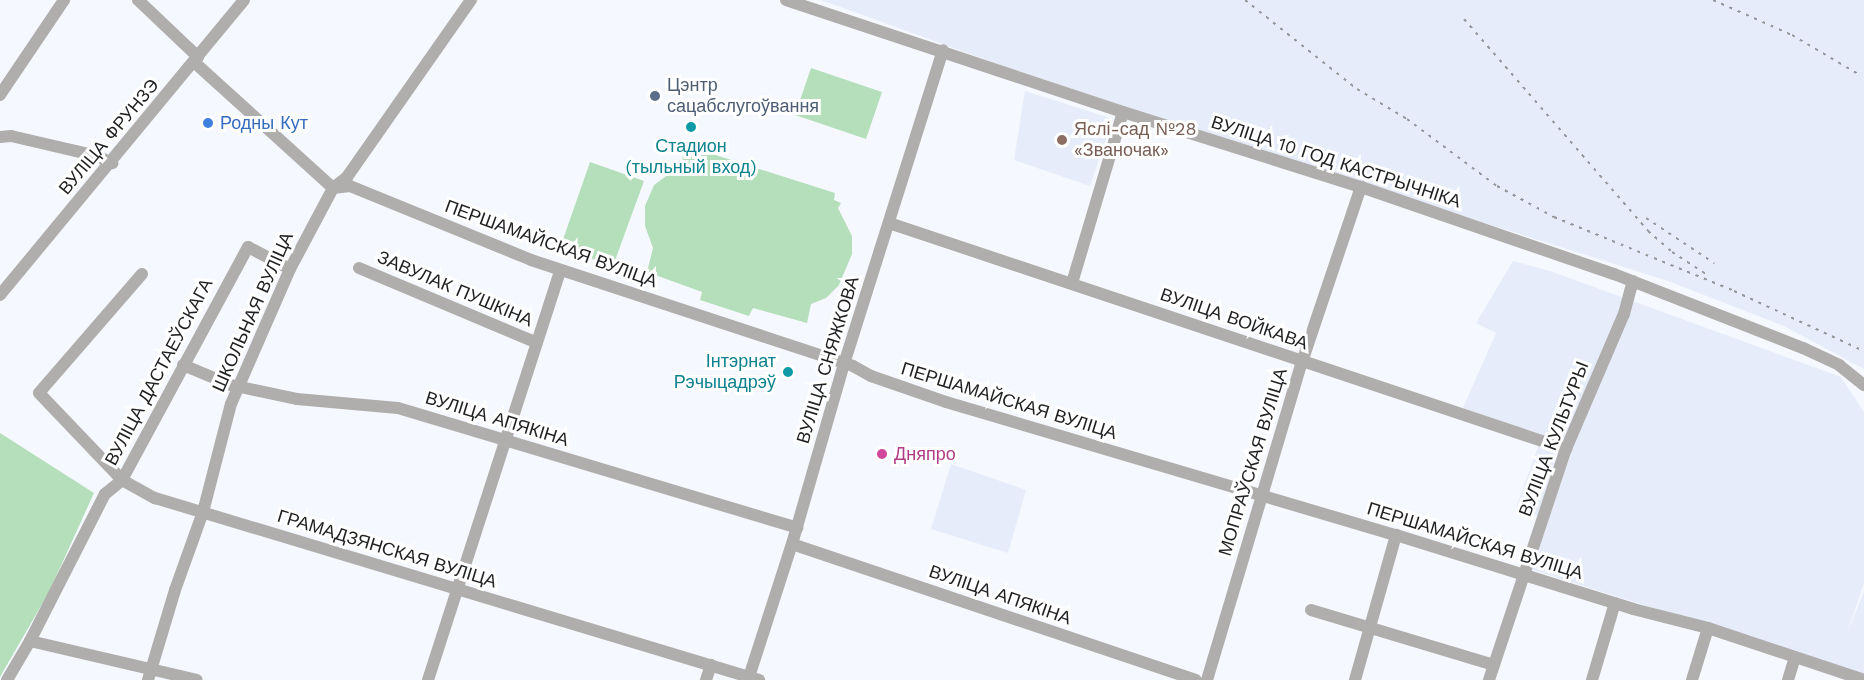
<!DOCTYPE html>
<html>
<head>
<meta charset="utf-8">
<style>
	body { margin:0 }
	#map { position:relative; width:1864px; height:680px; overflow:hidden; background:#f6f8ff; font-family:"Work Sans",sans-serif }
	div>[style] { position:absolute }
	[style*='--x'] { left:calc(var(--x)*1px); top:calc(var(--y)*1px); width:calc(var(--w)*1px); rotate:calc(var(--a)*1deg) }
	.built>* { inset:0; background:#e6ecf9 }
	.green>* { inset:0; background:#b5dfbb }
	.minor>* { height:12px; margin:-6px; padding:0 6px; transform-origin:6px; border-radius:6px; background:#b0aeac }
	.rail>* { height:2px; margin-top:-1px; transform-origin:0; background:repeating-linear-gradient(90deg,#95969b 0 3px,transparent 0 9px) }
	.dots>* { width:16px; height:16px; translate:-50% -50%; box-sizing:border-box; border:3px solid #fff; border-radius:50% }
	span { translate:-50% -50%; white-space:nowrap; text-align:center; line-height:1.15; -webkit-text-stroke:6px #fff; paint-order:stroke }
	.service-label { font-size:18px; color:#4e5e75 }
	.left { translate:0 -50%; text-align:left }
	.shop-label { font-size:18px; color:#366cbe }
	.education-label { font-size:18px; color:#785e54 }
	.street-label { font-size:18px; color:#1f2022 }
	.culture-label { font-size:18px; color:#0d838f }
	.right { translate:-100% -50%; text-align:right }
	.hotel-label { font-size:18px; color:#b23c85 }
</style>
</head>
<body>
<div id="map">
	<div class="built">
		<i style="clip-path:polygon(821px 0,1864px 0,1864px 369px,1784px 326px,1668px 281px,1106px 103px)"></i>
		<i style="clip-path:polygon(1025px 91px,1113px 119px,1090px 186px,1014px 160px)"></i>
		<i style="clip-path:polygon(1513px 261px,1550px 271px,1841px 377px,1864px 412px,1864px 583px,1846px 636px,1864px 591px,1864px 675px,1530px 569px,1545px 519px,1516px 508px,1542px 436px,1463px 408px,1496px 333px,1476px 323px)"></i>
		<i style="clip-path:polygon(951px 464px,1026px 490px,1008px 553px,931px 529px)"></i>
	</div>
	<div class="green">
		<i style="clip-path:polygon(811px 68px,882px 92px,866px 139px,795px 115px)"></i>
		<i style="clip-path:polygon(703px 151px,835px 193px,834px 200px,841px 203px,838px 208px,852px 236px,852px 254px,839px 285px,826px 298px,811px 304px,807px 323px,753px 308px,749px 316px,700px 300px,702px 292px,647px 272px,653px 248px,645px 226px,645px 206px,654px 185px,682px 164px,683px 155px,700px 158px)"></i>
		<i style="clip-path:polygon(590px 162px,644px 181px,613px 266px,560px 248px)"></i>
		<i style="clip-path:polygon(0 433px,94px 493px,49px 592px,0 677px)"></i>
	</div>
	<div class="minor">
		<i style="--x:138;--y:0;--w:83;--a:43.5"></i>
		<i style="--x:786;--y:0;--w:355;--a:18.4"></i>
		<i style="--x:1123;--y:112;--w:250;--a:17.5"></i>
		<i style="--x:1361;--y:187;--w:268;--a:19"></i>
		<i style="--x:1614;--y:274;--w:203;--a:21.4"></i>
		<i style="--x:1803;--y:348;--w:40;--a:25"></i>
		<i style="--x:1839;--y:365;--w:32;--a:39"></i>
		<i style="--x:194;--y:62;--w:188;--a:42.2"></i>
		<i style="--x:333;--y:188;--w:17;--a:-7"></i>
		<i style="--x:350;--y:186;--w:196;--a:22.2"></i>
		<i style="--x:531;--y:260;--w:339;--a:18.2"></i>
		<i style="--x:853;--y:366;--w:21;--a:29"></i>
		<i style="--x:871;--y:376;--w:79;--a:19.1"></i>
		<i style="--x:946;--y:402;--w:469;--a:16.5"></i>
		<i style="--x:1396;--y:535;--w:248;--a:17.3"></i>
		<i style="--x:1633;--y:609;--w:77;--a:14.2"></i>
		<i style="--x:1708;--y:628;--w:164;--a:18.4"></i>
		<i style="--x:0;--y:95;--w:115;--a:-56"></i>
		<i style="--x:0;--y:137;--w:11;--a:-5"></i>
		<i style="--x:11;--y:136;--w:88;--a:13.1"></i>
		<i style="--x:97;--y:156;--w:17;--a:25"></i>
		<i style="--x:889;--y:223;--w:714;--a:18.46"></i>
		<i style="--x:359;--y:268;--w:193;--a:22.8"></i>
		<i style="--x:142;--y:274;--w:157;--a:130.9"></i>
		<i style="--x:39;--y:393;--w:120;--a:46.3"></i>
		<i style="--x:122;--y:480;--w:38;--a:29"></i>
		<i style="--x:155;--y:498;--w:631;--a:16.77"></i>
		<i style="--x:1072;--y:283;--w:178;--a:-73.4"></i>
		<i style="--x:0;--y:295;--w:383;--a:-50.4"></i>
		<i style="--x:183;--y:365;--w:52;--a:22.6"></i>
		<i style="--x:231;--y:385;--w:67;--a:12"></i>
		<i style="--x:297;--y:399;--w:101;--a:5.1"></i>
		<i style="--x:398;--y:408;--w:417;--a:16.7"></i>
		<i style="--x:792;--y:544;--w:426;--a:18.6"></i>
		<i style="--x:1311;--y:610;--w:191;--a:16.7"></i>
		<i style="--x:30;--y:641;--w:171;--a:13.1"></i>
		<i style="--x:7;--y:680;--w:45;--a:-59.5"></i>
		<i style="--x:30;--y:641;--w:165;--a:-63"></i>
		<i style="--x:105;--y:494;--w:22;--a:-39"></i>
		<i style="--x:122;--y:480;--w:265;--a:-61.6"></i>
		<i style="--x:248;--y:247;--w:47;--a:27.6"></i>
		<i style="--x:148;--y:680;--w:94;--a:-73.3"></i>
		<i style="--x:175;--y:590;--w:83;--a:-70.3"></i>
		<i style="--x:203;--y:512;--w:112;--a:-75.5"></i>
		<i style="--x:231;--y:404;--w:147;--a:-66.4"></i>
		<i style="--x:290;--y:269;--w:92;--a:-62"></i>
		<i style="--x:333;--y:188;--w:18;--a:-38"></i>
		<i style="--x:347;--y:177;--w:216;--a:-55"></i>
		<i style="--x:428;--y:680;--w:430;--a:-72.1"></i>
		<i style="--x:706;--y:680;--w:16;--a:-72"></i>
		<i style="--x:748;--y:680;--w:143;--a:-72.1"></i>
		<i style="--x:792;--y:544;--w:187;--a:-73.9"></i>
		<i style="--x:844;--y:364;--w:329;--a:-72.5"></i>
		<i style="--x:1207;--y:680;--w:332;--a:-73.4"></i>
		<i style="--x:1302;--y:362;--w:185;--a:-71.4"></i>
		<i style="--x:1355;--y:680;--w:151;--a:-74.2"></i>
		<i style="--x:1489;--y:680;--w:243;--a:-71.6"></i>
		<i style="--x:1566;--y:449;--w:147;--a:-66.8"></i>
		<i style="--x:1624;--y:314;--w:34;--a:-75"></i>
		<i style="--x:1592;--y:680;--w:80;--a:-73.4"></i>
		<i style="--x:1692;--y:680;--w:54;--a:-72.9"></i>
		<i style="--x:1788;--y:680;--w:24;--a:-73"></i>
	</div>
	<div class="rail">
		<i style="--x:1245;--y:0;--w:143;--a:38.5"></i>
		<i style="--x:1357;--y:89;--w:58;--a:31"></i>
		<i style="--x:1407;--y:119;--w:112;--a:36.7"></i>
		<i style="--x:1497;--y:186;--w:65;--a:28.5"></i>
		<i style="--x:1554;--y:217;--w:195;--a:22.3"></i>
		<i style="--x:1734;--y:291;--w:143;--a:24.8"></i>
		<i style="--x:1713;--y:0;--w:86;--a:23.9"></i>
		<i style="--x:1792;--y:35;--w:79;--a:30.5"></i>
		<i style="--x:1464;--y:19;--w:281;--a:49"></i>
		<i style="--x:1648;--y:231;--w:32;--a:41"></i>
		<i style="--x:1672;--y:252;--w:40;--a:32.9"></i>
		<i style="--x:1646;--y:218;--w:82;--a:33.5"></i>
	</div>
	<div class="dots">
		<i style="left:655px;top:96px;background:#5c6f8a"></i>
		<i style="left:208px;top:123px;background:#3f7fe0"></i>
		<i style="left:691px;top:127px;background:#0f9aa8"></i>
		<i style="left:1062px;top:140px;background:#8d6e63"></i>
		<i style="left:788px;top:372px;background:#0f9aa8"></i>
		<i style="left:882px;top:454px;background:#d1479c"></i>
	</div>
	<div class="service-label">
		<span class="left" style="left:667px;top:96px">Цэнтр<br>сацабслугоўвання</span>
	</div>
	<div class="shop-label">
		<span class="left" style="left:220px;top:123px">Родны Кут</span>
	</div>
	<div class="education-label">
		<span class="left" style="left:1074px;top:140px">Яслі-сад №28<br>«Званочак»</span>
	</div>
	<div class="street-label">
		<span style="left:109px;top:137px;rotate:-50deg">ВУЛІЦА ФРУНЗЭ</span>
		<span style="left:1336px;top:162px;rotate:18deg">ВУЛІЦА 10 ГОД КАСТРЫЧНІКА</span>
		<span style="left:551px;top:244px;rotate:20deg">ПЕРШАМАЙСКАЯ ВУЛІЦА</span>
		<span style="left:455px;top:289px;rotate:23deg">ЗАВУЛАК ПУШКІНА</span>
		<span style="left:253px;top:312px;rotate:-66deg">ШКОЛЬНАЯ ВУЛІЦА</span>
		<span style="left:1234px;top:319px;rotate:19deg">ВУЛІЦА ВОЙКАВА</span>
		<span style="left:828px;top:360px;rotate:-73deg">ВУЛІЦА СНЯЖКОВА</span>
		<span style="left:159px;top:372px;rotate:-62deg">ВУЛІЦА ДАСТАЕЎСКАГА</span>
		<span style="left:1009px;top:401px;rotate:17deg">ПЕРШАМАЙСКАЯ ВУЛІЦА</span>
		<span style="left:497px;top:419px;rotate:17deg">ВУЛІЦА АПЯКІНА</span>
		<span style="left:1554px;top:439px;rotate:-69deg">ВУЛІЦА КУЛЬТУРЫ</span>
		<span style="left:1253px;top:462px;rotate:-73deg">МОПРАЎСКАЯ ВУЛІЦА</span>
		<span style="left:1475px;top:541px;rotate:17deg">ПЕРШАМАЙСКАЯ ВУЛІЦА</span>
		<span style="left:387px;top:549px;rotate:17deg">ГРАМАДЗЯНСКАЯ ВУЛІЦА</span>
		<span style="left:1000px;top:595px;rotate:19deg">ВУЛІЦА АПЯКІНА</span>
	</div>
	<div class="culture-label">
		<span style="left:691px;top:157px">Стадион<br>(тыльный вход)</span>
		<span class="right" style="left:776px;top:372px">Інтэрнат<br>Рэчыцадрэў</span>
	</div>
	<div class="hotel-label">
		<span class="left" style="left:894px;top:454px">Дняпро</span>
	</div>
</div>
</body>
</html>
